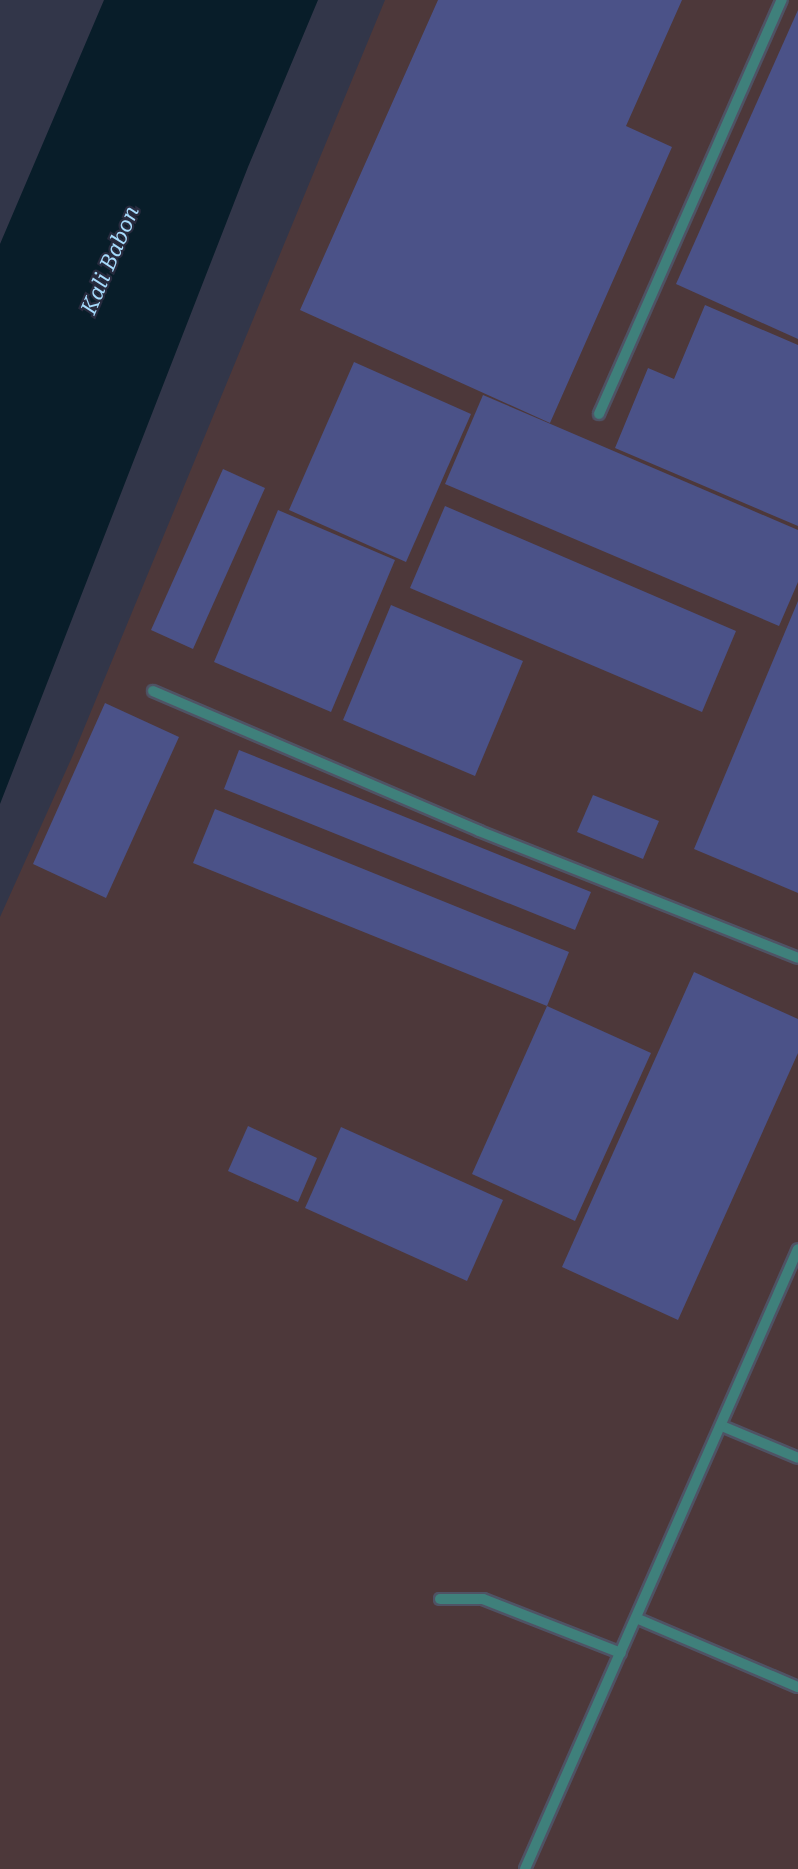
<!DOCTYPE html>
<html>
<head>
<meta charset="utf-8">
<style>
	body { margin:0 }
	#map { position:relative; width:798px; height:1869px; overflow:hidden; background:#323649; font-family:"Roboto Serif",serif }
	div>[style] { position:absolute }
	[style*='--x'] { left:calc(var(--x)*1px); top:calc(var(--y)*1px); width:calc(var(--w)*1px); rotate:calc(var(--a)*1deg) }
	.industrial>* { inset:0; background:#4d383a }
	.water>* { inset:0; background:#081d29 }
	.building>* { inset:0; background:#4b5288 }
	.roads { filter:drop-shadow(2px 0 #4f5365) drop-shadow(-2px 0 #4f5365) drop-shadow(0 2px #4f5365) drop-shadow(0 -2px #4f5365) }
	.service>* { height:10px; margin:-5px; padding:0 5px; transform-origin:5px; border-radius:5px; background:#3f807b }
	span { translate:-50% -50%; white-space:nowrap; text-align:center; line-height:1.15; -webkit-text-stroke:4.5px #282b3e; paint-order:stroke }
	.water-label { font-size:22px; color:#a6dbfc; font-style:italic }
</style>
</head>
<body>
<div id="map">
	<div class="industrial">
		<i style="clip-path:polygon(385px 0,798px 0,798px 1869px,0 1869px,0 917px,73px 755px)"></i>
	</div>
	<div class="water">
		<i style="clip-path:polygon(104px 0,318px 0,248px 167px,0 804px,0 244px)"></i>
	</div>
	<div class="building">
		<i style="clip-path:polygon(438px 0,682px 0,626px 126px,672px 147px,550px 423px,300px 310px)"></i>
		<i style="clip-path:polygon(798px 10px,798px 339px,676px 284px)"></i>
		<i style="clip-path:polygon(705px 305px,798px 345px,798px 526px,615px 448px,648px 368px,674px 379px)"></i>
		<i style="clip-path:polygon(354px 362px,471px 414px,406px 562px,289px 510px)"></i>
		<i style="clip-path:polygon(483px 395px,798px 530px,798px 582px,779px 626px,445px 484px)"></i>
		<i style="clip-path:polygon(223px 469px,265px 488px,193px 649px,151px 630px)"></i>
		<i style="clip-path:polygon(445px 506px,736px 631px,702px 712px,410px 588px)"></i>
		<i style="clip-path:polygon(278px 510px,395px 560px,331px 712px,214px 662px)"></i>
		<i style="clip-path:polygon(798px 601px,798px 893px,694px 849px)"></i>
		<i style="clip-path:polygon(391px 605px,523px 661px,475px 776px,343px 720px)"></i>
		<i style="clip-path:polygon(105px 703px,179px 737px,106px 898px,33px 864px)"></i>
		<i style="clip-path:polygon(239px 750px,591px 892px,575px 930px,224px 789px)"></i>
		<i style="clip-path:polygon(593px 795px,659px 821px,643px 859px,577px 832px)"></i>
		<i style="clip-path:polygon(215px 809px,569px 952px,547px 1006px,193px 863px)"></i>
		<i style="clip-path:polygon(694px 972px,798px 1019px,798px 1053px,678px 1320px,562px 1267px)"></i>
		<i style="clip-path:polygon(547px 1006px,651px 1053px,575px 1221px,472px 1174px)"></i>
		<i style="clip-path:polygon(248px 1126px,317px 1158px,298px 1202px,228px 1171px)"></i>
		<i style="clip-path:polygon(341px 1127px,503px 1200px,467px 1281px,305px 1208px)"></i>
	</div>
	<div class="roads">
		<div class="service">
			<i style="--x:599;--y:414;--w:453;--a:-66.2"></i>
			<i style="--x:153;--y:691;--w:355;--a:23.2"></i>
			<i style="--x:479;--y:831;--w:343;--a:21.7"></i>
			<i style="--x:722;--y:1426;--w:82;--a:22.8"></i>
			<i style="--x:440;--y:1599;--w:43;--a:0"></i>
			<i style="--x:483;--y:1599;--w:148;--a:21.4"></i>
			<i style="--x:636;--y:1618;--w:176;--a:23.1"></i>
			<i style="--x:525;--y:1869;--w:677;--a:-66.24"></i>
		</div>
	</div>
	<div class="water-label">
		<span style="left:110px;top:260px;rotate:-67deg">Kali Babon</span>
	</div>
</div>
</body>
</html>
